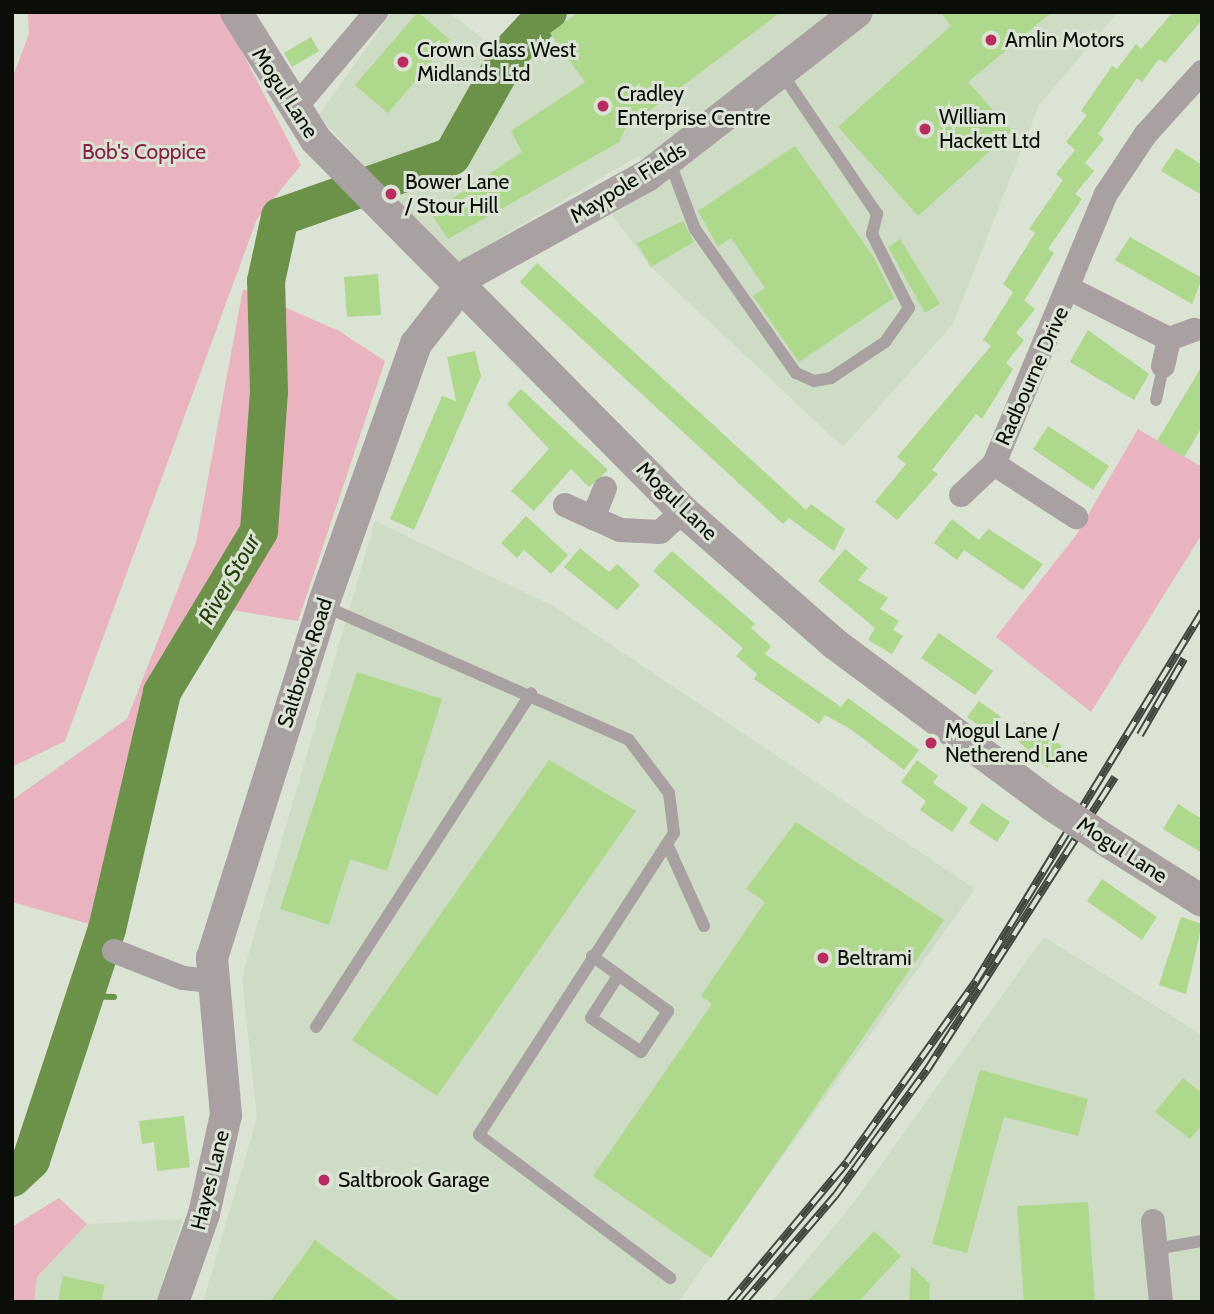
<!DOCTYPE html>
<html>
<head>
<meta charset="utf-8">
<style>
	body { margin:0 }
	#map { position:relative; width:1214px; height:1314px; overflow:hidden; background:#dae3d4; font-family:Cabin,sans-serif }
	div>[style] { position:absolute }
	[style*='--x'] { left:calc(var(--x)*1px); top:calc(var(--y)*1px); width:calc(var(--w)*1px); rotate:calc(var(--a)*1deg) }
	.built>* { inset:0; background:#cedbc5 }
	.green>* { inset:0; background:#eab3c0 }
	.stream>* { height:6px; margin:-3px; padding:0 3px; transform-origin:3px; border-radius:3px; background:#6c924a }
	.river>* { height:38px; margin:-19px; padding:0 19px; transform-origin:19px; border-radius:19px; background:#6c924a }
	.building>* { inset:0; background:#aed88c }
	.service>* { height:12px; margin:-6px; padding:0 6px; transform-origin:6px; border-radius:6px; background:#a9a0a2 }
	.minor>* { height:24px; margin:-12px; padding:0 12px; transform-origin:12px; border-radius:12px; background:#a9a0a2 }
	.tertiary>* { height:32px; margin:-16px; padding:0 16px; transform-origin:16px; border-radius:16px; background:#a9a0a2 }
	.rail>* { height:8px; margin-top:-4px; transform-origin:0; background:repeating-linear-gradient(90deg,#dae3d4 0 16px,#42473f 0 32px); box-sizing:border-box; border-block:2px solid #42473f }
	.tertiary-bridge>* { height:32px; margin:-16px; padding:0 16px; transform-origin:16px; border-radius:16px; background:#a9a0a2 }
	.dots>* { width:19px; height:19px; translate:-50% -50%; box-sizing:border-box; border:4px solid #dae3d4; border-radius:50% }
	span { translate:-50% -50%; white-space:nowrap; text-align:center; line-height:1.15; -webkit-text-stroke:6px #dae3d4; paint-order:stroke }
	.poi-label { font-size:21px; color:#0a0d08 }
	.left { translate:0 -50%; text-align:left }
	.street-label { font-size:21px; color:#0a0d08 }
	.park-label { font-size:21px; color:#862045 }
	.water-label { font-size:23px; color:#27400a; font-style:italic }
	.frame { position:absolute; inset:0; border:14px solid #0a0d08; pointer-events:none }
</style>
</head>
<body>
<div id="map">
	<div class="built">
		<i style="clip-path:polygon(392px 12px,448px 12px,511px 60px,550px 12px,1118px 12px,1039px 105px,953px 324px,843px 447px,651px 267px,612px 215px,663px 183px,638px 156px,457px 263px,318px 116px)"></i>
		<i style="clip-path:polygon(375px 521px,553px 606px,975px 889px,678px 1302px,203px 1302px,257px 1118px,242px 977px)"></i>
		<i style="clip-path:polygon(1044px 937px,1202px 1035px,1202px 1302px,772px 1302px,856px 1200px)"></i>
		<i style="clip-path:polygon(183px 1219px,156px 1302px,34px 1302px,37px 1278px,87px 1224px)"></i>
	</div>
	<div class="green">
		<i style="clip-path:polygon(28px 12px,221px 12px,301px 165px,257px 219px,65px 741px,12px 767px,12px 79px,29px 34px)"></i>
		<i style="clip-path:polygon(243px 289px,339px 331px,385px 361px,298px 621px,214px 607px,162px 692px,107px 929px,12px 902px,12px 800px,127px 719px,196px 543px)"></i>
		<i style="clip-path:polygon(1138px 429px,1202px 467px,1202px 534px,1091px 712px,996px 637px,1077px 534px)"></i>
		<i style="clip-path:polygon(59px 1198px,87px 1224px,37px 1277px,34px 1302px,12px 1302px,12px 1227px)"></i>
	</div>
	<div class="stream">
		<i style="--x:85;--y:996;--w:29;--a:2"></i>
	</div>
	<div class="river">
		<i style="--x:12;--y:1178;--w:26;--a:-43"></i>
		<i style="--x:31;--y:1160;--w:243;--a:-71.8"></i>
		<i style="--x:107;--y:929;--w:243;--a:-76.9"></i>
		<i style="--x:162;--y:692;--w:188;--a:-58.9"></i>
		<i style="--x:259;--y:531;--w:139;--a:-85.9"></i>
		<i style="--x:269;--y:392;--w:111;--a:-91.5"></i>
		<i style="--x:266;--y:281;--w:66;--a:-77.7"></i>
		<i style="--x:280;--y:217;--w:182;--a:-19.5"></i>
		<i style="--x:452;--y:156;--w:118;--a:-60.6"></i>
		<i style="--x:510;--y:53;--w:56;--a:-47.2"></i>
	</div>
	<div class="building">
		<i style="clip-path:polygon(418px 12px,450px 40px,388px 113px,355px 85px)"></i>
		<i style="clip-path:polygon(579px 12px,781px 12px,625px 129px,619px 142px,448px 239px,431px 213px,522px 152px,511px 131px,585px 82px,550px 33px)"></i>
		<i style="clip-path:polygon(940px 12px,1052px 12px,968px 82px,1012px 131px,918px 216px,838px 127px,951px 26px)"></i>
		<i style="clip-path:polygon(1173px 12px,1202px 12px,1202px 20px,1165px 63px,1159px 59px,1142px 82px,1137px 78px,1098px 134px,1104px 139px,1085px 163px,1094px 171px,1075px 194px,1082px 199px,1048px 249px,1054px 253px,1024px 301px,1003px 284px,1035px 233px,1029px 229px,1063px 180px,1056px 174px,1075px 150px,1066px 142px,1087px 115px,1081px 111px,1112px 66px,1117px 69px,1136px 44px,1141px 49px)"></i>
		<i style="clip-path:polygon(311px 37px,319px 51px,292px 67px,284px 53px)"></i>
		<i style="clip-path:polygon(795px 146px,873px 256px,894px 298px,799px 362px,753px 296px,765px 288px,731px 238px,718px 247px,698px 211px)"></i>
		<i style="clip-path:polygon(1176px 148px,1202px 165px,1202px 195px,1161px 171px)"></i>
		<i style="clip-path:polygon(683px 221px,694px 242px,651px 267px,637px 243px)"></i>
		<i style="clip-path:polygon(1130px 237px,1202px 278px,1192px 304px,1115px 260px)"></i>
		<i style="clip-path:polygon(900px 239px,940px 304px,925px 313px,888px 247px)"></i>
		<i style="clip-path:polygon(537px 263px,806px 510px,811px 504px,845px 529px,834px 551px,789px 518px,783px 524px,520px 282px)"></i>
		<i style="clip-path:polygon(378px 274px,381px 315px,347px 317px,344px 277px)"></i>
		<i style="clip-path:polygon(1013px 292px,1035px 309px,1016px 333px,1024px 340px,1006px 363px,1013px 369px,982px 419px,976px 414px,932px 470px,938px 474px,897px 520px,875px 502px,906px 464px,897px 457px,991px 346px,983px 340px)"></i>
		<i style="clip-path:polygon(1088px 330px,1149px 374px,1134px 400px,1070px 362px)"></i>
		<i style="clip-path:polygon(475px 351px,481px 376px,414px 530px,390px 519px,442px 396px,456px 401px,447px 357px)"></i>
		<i style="clip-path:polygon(1202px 366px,1202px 427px,1184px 457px,1157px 441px)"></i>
		<i style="clip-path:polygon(521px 389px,608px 470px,589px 487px,571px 469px,534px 511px,511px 491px,549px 449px,507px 404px)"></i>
		<i style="clip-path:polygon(1048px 426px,1109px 466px,1093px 490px,1033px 449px)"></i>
		<i style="clip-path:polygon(526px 516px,568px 555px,551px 574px,524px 550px,517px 558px,501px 543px)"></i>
		<i style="clip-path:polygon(952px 519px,979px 540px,988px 529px,1043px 564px,1023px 590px,964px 550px,957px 560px,934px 543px)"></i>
		<i style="clip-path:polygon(580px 548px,609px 572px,617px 564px,640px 585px,617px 610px,564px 567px)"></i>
		<i style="clip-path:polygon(845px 549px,868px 568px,858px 580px,888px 598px,880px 609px,899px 621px,893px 630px,903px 636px,892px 654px,868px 640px,875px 628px,818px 581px)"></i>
		<i style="clip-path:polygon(672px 551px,755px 624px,751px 628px,771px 646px,765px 654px,841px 707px,848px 698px,919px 750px,904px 770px,852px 730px,825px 715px,819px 724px,754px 679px,757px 674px,736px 656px,743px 648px,653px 571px)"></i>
		<i style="clip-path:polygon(939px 633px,993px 671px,975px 695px,921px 658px)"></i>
		<i style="clip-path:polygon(357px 672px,442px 699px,387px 871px,350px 859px,329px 925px,280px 909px)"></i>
		<i style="clip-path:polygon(979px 701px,1001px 717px,989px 733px,967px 717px)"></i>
		<i style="clip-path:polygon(1024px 722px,1062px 746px,1047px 768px,1014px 737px)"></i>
		<i style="clip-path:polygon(549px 760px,636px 811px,437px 1096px,352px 1040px)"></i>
		<i style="clip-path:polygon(917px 760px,938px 776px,933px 783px,968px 808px,952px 832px,920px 810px,926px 801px,901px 782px)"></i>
		<i style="clip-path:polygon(982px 803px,1010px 822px,997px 842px,969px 823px)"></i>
		<i style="clip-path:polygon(1178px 804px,1202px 819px,1202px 853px,1163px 829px)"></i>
		<i style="clip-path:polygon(796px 822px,944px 920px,711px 1258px,593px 1176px,712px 1004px,701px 996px,765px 902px,746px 889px)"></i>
		<i style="clip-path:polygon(1102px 879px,1157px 917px,1142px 940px,1087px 901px)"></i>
		<i style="clip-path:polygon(1181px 917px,1202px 924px,1186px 994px,1159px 985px)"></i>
		<i style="clip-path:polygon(980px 1070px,1088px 1099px,1078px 1136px,1004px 1117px,967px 1253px,932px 1244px)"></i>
		<i style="clip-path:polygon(1183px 1078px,1202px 1093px,1202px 1125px,1190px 1139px,1155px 1112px)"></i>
		<i style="clip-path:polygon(184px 1116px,190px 1167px,157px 1171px,154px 1142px,142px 1144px,139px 1121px)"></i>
		<i style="clip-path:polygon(1088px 1202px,1095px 1302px,1024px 1302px,1017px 1206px)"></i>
		<i style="clip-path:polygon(874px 1231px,901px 1256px,858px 1302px,807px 1302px)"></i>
		<i style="clip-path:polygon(315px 1240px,341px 1259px,401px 1302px,270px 1302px)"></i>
		<i style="clip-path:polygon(911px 1266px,930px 1284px,929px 1302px,909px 1302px)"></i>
		<i style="clip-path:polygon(63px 1276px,105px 1285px,101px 1302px,58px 1302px)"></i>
	</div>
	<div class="service">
		<i style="--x:669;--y:160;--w:74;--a:69.4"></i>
		<i style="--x:695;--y:229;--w:176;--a:55"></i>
		<i style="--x:796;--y:373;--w:20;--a:24"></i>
		<i style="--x:814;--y:381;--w:17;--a:-10"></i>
		<i style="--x:831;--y:378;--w:65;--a:-33.7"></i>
		<i style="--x:885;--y:342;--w:42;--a:-54.8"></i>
		<i style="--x:909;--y:308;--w:83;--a:-116.6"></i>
		<i style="--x:872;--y:234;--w:21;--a:-76"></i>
		<i style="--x:877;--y:214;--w:168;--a:-124.1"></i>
		<i style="--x:1156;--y:400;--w:35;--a:-78"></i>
		<i style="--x:324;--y:606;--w:333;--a:23.7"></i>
		<i style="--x:629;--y:740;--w:66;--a:53"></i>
		<i style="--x:669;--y:793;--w:40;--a:82.9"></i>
		<i style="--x:674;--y:833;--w:359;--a:122.9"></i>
		<i style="--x:479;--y:1135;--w:239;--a:36.8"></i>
		<i style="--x:667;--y:844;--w:90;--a:65.7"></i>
		<i style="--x:592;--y:956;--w:94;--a:35.9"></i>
		<i style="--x:668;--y:1011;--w:49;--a:123.4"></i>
		<i style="--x:641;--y:1052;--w:60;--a:-145.8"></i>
		<i style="--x:591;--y:1018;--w:50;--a:-57.3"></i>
		<i style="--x:316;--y:1027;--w:397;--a:-57.2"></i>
		<i style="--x:1155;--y:1249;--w:48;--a:-9.7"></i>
	</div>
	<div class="minor">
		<i style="--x:295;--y:108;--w:126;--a:-49.8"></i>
		<i style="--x:1070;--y:289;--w:111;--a:26.8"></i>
		<i style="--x:1163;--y:366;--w:28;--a:-77"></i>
		<i style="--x:1169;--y:339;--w:27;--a:-20"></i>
		<i style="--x:994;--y:464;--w:98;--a:32.9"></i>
		<i style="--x:961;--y:495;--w:45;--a:-43.2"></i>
		<i style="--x:994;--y:464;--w:292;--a:-67.5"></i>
		<i style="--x:1106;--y:194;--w:71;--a:-56.5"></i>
		<i style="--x:1145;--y:135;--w:85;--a:-47.9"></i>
		<i style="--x:565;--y:505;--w:60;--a:24.4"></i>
		<i style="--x:620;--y:530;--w:40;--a:2.9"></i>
		<i style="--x:660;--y:532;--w:31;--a:-42"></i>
		<i style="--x:593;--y:518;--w:32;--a:-68"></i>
		<i style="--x:114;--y:951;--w:74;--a:21.4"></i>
		<i style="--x:183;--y:978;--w:27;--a:6"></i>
		<i style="--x:1153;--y:1221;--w:81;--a:84.4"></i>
	</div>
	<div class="tertiary">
		<i style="--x:236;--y:12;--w:151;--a:58"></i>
		<i style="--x:316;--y:140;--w:522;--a:45.31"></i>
		<i style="--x:683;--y:511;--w:202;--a:41.2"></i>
		<i style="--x:835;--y:644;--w:270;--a:36.6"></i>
		<i style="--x:1110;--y:843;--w:109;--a:32.2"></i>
		<i style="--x:173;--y:1302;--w:93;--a:-70.6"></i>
		<i style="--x:204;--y:1214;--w:101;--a:-77.5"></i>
		<i style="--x:226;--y:1115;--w:158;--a:-95.1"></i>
		<i style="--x:212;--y:958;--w:370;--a:-72.5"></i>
		<i style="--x:323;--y:605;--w:277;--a:-70.4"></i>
		<i style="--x:416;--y:344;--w:90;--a:-52.2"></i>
		<i style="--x:471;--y:273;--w:201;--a:-28.9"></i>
		<i style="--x:647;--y:176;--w:266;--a:-38"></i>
	</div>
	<div class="rail">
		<i style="--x:1140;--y:735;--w:88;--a:-59.9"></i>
		<i style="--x:730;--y:1302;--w:182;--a:-50.1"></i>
		<i style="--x:847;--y:1162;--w:222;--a:-54.5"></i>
		<i style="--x:976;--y:981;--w:433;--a:-58.5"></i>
		<i style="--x:744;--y:1302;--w:140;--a:-49.4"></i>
		<i style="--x:835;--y:1196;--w:156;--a:-53.9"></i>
		<i style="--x:927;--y:1070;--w:348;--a:-57.3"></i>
	</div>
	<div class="tertiary-bridge">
		<i style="--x:1052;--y:805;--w:69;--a:33.2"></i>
	</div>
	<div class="dots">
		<i style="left:991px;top:40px;background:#b92c60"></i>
		<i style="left:403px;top:62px;background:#b92c60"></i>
		<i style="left:603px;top:106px;background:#b92c60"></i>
		<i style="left:925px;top:129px;background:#b92c60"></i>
		<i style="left:391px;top:194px;background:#b92c60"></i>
		<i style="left:931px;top:743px;background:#b92c60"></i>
		<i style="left:823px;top:958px;background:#b92c60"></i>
		<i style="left:324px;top:1180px;background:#b92c60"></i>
	</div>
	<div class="poi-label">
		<span class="left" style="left:1005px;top:40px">Amlin Motors</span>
		<span class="left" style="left:417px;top:62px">Crown Glass West<br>Midlands Ltd</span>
		<span class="left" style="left:617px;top:106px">Cradley<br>Enterprise Centre</span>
		<span class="left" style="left:939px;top:129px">William<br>Hackett Ltd</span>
		<span class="left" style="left:405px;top:194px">Bower Lane<br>/ Stour Hill</span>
		<span class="left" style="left:945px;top:743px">Mogul Lane /<br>Netherend Lane</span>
		<span class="left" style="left:837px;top:958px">Beltrami</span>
		<span class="left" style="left:338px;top:1180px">Saltbrook Garage</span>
	</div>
	<div class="street-label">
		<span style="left:285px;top:93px;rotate:57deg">Mogul Lane</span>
		<span style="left:628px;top:183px;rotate:-32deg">Maypole Fields</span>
		<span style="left:1032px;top:376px;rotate:-66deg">Radbourne Drive</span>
		<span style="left:677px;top:501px;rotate:44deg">Mogul Lane</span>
		<span style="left:305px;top:663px;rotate:-72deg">Saltbrook Road</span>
		<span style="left:1122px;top:850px;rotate:33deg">Mogul Lane</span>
		<span style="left:210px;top:1180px;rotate:-76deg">Hayes Lane</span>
	</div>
	<div class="park-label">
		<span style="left:144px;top:152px">Bob's Coppice</span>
	</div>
	<div class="water-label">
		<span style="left:229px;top:579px;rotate:-60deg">River Stour</span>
	</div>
	<div class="frame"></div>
</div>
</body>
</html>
